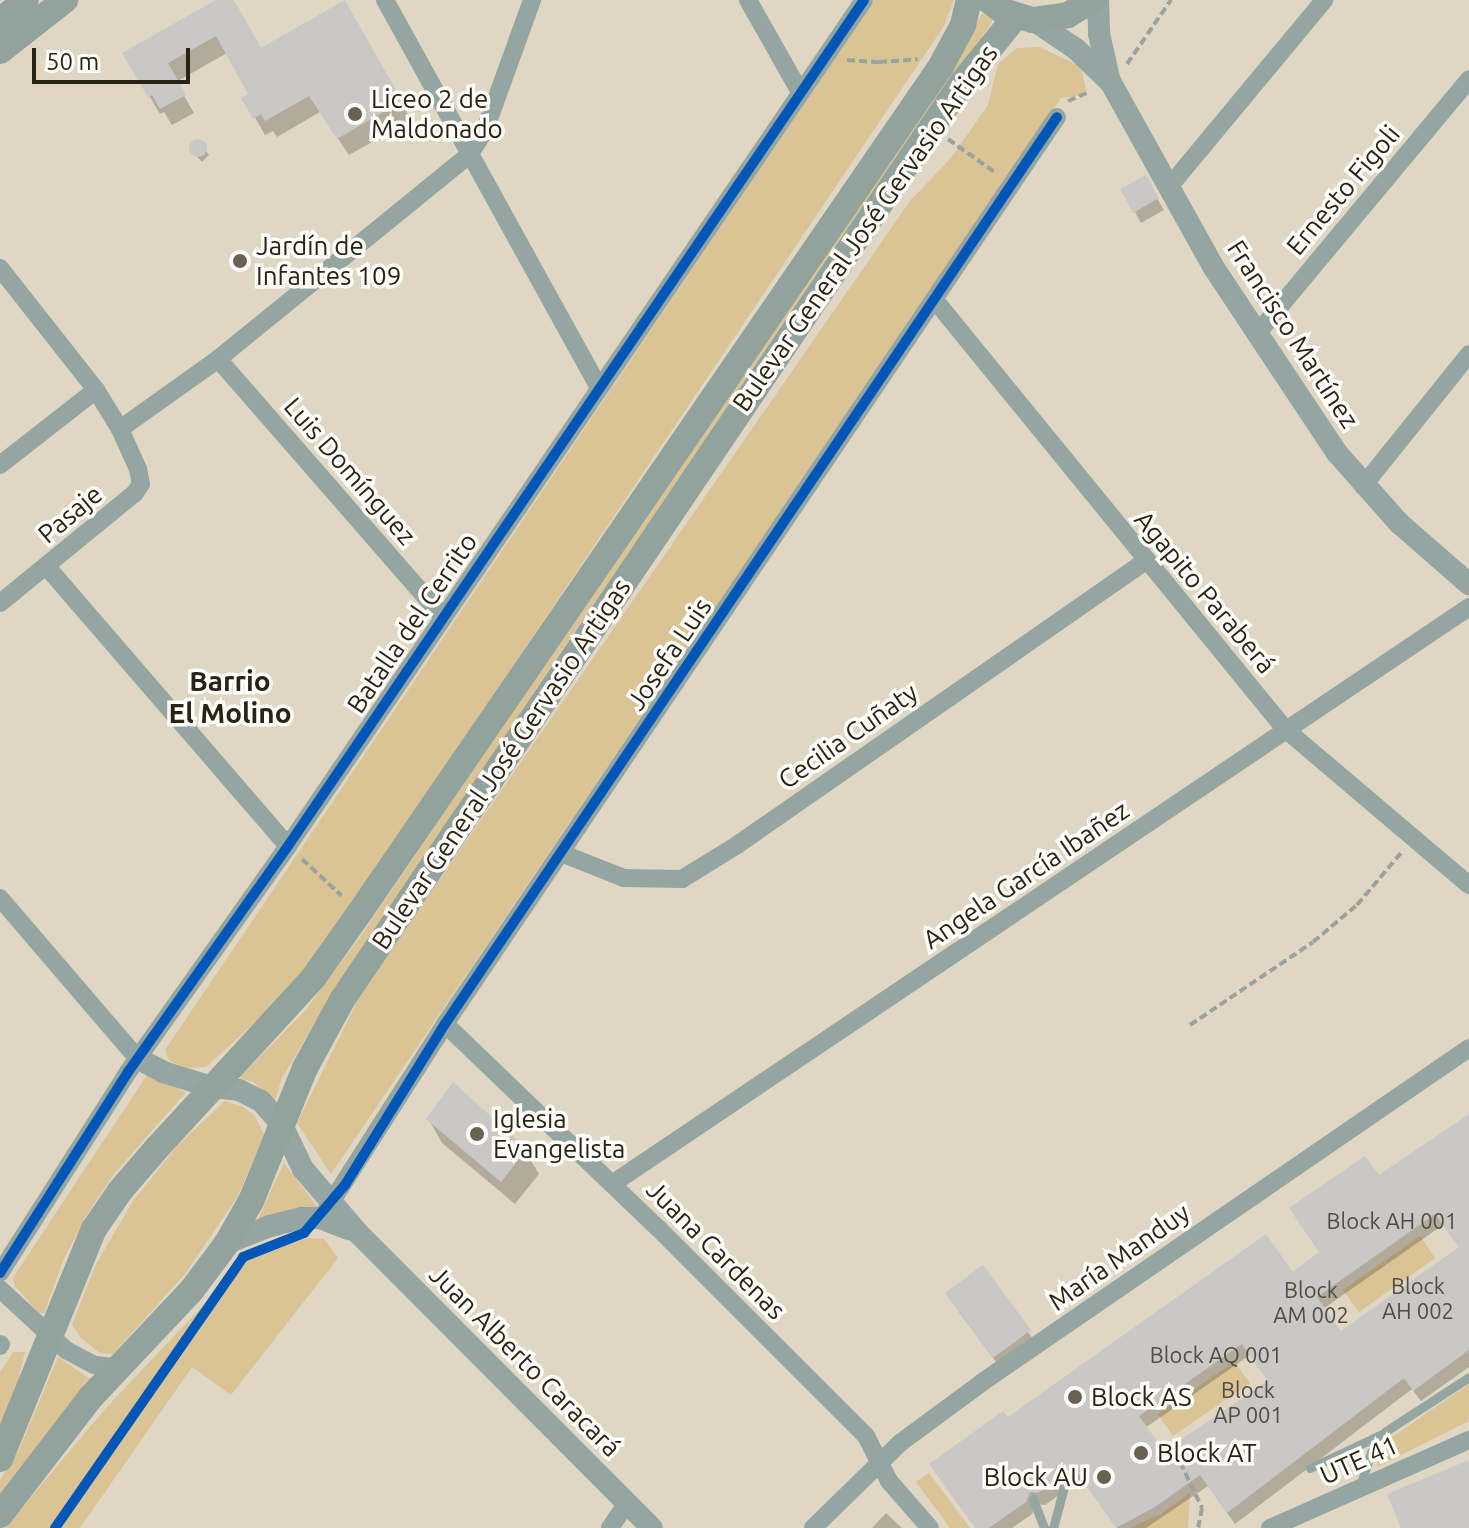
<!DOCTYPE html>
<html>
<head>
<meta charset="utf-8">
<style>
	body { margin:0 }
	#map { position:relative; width:1469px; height:1528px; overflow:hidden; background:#dfd6c3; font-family:Ubuntu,sans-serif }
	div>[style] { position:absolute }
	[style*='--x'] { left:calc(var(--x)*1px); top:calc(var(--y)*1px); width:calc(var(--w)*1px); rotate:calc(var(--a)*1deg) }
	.green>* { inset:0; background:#dac395 }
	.shadow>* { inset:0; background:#0003 }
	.building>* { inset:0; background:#c9c8c6 }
	.round { border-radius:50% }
	.path>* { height:4px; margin-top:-2px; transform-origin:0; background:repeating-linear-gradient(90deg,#9ca39d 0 8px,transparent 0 12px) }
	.service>* { height:9px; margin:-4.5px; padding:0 4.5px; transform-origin:4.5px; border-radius:4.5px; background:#94a5a2 }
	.minor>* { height:18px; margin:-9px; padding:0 9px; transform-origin:9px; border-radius:9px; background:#94a5a2 }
	.tertiary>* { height:22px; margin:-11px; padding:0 11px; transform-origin:11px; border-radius:11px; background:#94a5a2 }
	.secondary>* { height:26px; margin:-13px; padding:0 13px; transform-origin:13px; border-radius:13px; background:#92a29c }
	.cycleway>* { height:10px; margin:-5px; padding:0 5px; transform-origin:5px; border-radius:5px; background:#0057b8 }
	.dots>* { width:22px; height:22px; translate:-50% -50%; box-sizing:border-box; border:4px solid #fffdf9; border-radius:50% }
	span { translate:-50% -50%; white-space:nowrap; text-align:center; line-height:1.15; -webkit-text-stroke:7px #fffdf9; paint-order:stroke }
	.number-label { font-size:22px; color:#514c41 }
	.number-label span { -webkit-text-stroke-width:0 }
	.poi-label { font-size:26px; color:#292315 }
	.left { translate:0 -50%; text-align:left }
	.right { translate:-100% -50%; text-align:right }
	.street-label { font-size:26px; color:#292315 }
	.neighbourhood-label { font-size:28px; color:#292315; font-weight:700 }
	.scale { position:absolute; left:32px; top:48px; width:158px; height:36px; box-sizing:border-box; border:4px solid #292315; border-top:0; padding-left:10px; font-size:24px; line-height:28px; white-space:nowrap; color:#292315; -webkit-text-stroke:6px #fffdf9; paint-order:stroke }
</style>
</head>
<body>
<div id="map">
	<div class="green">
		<i style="clip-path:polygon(874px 0,954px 0,944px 26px,315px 960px,275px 1004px,206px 1067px,187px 1068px,169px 1061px,165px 1050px)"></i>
		<i style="clip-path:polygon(983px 13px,994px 19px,556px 659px,316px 1021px,282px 1078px,275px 1101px,253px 1082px,239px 1078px,304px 1012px,358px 940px)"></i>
		<i style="clip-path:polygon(1040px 47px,1081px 67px,1087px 95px,1061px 98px,331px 1174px,297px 1123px,363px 990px,910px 201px,951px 158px,988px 105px,998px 64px,1017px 48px)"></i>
		<i style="clip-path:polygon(147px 1075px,186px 1092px,114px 1174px,86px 1216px,63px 1261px,44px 1313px,39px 1313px,15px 1286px,13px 1278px)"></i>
		<i style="clip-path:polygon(225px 1101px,243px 1107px,254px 1115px,264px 1134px,238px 1196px,185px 1274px,113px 1354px,100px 1353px,81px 1338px,72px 1325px,96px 1264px,133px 1201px,178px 1145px)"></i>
		<i style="clip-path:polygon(284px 1163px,319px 1209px,255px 1225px)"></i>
		<i style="clip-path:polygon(1420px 1236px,1435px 1258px,1359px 1312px,1343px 1290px)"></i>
		<i style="clip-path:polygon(308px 1238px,324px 1239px,338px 1258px,231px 1395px,192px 1367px,80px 1528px,5px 1528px,105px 1409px,248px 1258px)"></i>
		<i style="clip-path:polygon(13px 1352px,25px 1352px,12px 1403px,0 1428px,0 1372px)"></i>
		<i style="clip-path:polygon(58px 1357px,90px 1379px,0 1493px,0 1480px,18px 1452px)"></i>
		<i style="clip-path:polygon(1234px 1362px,1250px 1383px,1173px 1436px,1158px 1414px)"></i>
		<i style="clip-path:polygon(1469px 1384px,1469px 1421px,1377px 1467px,1382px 1444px)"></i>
		<i style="clip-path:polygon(929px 1473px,970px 1528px,950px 1528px,916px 1482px)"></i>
		<i style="clip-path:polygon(1190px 1493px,1188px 1528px,1130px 1528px,1161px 1514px)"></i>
	</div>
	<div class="shadow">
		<i style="clip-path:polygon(220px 0,232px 0,261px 50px,344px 3px,411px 120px,349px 155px,320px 112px,277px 137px,273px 131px,265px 135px,244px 98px,251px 94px,227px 53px,176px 82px,194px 113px,172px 125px,164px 112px,160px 114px,125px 54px)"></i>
		<i style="clip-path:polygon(199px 141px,209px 155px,202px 162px,191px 150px,193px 143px)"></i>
		<i style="clip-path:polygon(1145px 178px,1164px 210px,1141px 223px,1123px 190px)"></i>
		<i style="clip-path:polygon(evenodd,1469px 1117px,1469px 1367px,1421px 1401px,1412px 1389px,1235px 1524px,1208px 1486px,1146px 1528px,1117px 1528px,1082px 1479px,1072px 1486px,1062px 1485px,1059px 1495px,1045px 1505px,1036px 1504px,1032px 1514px,1012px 1528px,976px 1528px,1007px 1420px,1292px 1274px,1321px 1254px,1378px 1178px,1469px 1117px,1443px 1225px,1460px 1248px,1341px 1334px,1323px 1309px,1443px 1225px,1469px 1117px,1250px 1355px,1270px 1383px,1163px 1454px,1145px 1428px,1250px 1355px)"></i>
		<i style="clip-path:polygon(429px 1120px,525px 1151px,539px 1174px,515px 1204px,442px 1143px)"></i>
		<i style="clip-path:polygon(983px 1268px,1040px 1349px,1005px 1374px,958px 1311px)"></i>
		<i style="clip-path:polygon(886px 1513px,902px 1528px,872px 1528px)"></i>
	</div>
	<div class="building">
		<i style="clip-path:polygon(216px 0,234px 0,261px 48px,345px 0,402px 101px,337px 139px,309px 96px,265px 121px,261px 114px,253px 119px,241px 98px,248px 94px,216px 36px,168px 63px,186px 95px,160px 109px,152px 95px,148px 97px,122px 53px)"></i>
		<i class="round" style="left:189px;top:139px;width:18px;height:18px"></i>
		<i style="clip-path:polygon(1146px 175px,1159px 198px,1133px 213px,1120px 189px)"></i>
		<i style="clip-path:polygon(453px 1082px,527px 1149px,501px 1182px,426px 1119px)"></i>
		<i style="clip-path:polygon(evenodd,1469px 1114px,1469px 1350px,1413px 1391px,1404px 1378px,1227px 1513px,1200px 1475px,1155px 1507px,1116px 1528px,1074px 1468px,1065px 1474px,1056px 1474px,1053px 1483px,1038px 1493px,1030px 1492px,1026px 1502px,989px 1528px,975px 1528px,929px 1464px,1003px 1411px,1008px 1417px,1266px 1234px,1293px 1272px,1319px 1252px,1289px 1208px,1365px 1156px,1379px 1175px,1469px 1114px,1435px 1214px,1459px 1247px,1341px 1331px,1317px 1297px,1435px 1214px,1469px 1114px,1242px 1344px,1268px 1381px,1164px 1451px,1139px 1416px,1242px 1344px)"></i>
		<i style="clip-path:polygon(983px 1265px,1031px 1330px,993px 1358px,945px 1293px)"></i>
		<i style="clip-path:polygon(1469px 1460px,1469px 1528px,1401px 1528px,1387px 1494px)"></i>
	</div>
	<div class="path">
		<i style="--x:847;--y:60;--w:32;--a:4"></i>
		<i style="--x:879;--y:62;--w:39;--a:-4"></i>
		<i style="--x:1127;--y:64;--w:78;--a:-55.5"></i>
		<i style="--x:1068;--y:101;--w:23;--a:-23"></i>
		<i style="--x:948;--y:139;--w:59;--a:35.3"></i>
		<i style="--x:302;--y:859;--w:54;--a:42.8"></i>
		<i style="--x:1190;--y:1025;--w:148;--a:-34"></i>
		<i style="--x:1313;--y:942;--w:57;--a:-40.1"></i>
		<i style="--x:1357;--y:905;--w:68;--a:-49.8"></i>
		<i style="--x:1178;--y:1447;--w:15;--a:82"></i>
		<i style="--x:1180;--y:1462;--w:51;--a:64.4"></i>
		<i style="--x:1202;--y:1508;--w:20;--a:101"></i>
	</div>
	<div class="service">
		<i style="--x:1310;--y:1468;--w:82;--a:-25.3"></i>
		<i style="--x:1360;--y:1486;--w:36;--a:-72"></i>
		<i style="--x:1371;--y:1452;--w:26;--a:-54"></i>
		<i style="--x:1386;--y:1431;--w:99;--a:-33"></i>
		<i style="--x:1033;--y:1499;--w:31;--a:69"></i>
		<i style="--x:1053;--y:1528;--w:42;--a:-75"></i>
		<i style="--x:1064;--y:1487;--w:8;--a:-120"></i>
	</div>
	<div class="minor">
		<i style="--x:385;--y:0;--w:442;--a:61.1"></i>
		<i style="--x:748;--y:0;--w:106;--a:60.5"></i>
		<i style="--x:1169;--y:187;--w:243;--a:-50.3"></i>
		<i style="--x:0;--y:268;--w:155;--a:51.8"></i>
		<i style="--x:96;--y:390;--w:46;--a:58.4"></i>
		<i style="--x:120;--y:429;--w:44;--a:65.8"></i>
		<i style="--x:138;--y:469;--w:15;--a:79"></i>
		<i style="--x:141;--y:484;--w:11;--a:124"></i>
		<i style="--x:135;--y:493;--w:174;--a:140.8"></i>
		<i style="--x:934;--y:299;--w:555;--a:50.78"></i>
		<i style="--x:1285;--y:729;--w:241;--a:40.3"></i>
		<i style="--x:1256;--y:335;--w:333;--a:-50.2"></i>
		<i style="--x:218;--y:359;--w:342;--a:48.9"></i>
		<i style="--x:120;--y:429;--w:120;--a:-35.5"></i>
		<i style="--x:218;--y:359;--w:323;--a:-39.1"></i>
		<i style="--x:469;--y:155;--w:30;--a:-57"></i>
		<i style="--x:485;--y:130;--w:138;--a:-70.1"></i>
		<i style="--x:0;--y:465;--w:122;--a:-38"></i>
		<i style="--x:1363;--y:486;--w:169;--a:-51.2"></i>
		<i style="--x:47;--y:567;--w:369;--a:49.2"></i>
		<i style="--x:561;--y:853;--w:68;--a:21.6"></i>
		<i style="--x:624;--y:878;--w:58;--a:1"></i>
		<i style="--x:682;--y:879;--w:65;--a:-31.7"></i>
		<i style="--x:737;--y:845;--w:497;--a:-34.8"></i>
		<i style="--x:0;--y:898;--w:211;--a:49.4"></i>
		<i style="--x:445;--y:1024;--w:296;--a:43.8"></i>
		<i style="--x:659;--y:1229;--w:293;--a:45"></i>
		<i style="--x:866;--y:1436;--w:51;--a:62.9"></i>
		<i style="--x:889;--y:1481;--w:62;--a:48.9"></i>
		<i style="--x:612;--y:1184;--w:1033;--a:-33.95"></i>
		<i style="--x:325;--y:1212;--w:223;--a:-57.4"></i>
		<i style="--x:445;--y:1024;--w:1094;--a:-55.99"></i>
		<i style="--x:0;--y:1273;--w:238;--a:-57.5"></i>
		<i style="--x:128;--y:1072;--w:277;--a:-54.7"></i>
		<i style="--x:288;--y:846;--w:1023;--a:-55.75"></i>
		<i style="--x:0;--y:1289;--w:90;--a:42.7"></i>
		<i style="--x:66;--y:1350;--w:32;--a:28"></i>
		<i style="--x:94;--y:1365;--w:25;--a:5"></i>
		<i style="--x:0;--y:1346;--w:2;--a:-63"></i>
		<i style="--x:610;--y:1528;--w:30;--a:-56"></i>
		<i style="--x:813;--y:1528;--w:122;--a:-44.3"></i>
		<i style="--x:900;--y:1443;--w:104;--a:-36.4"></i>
		<i style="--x:984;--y:1381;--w:588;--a:-34.47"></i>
		<i style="--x:1270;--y:1528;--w:218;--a:-23.9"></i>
	</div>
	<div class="tertiary">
		<i style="--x:1098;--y:0;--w:34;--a:88"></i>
		<i style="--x:1099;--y:34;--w:49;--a:77.1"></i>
		<i style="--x:1033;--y:20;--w:52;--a:34"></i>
		<i style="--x:1076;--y:49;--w:49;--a:44.2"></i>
		<i style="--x:1111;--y:83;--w:212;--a:60.9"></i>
		<i style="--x:1214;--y:268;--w:222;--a:56.4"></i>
		<i style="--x:1337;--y:453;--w:94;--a:48.5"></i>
		<i style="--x:1399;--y:523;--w:93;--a:41.1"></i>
		<i style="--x:137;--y:1058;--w:30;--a:28"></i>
		<i style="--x:163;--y:1072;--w:51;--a:17"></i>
		<i style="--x:212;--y:1087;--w:27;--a:6"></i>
		<i style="--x:239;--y:1090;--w:25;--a:27"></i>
		<i style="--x:261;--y:1101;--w:32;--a:49"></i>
		<i style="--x:282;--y:1125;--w:49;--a:64.5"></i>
		<i style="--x:303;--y:1169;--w:84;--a:49.3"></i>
		<i style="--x:358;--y:1233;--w:416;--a:45.1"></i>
		<i style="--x:227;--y:1243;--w:46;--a:-21.6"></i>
		<i style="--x:270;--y:1226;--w:34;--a:-14"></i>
		<i style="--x:303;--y:1218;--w:17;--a:0"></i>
		<i style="--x:320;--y:1218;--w:31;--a:21"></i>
	</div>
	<div class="secondary">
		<i style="--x:988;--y:0;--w:19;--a:36"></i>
		<i style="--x:1003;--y:11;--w:31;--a:17"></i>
		<i style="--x:1033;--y:20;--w:35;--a:-8"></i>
		<i style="--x:1068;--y:15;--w:28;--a:-32"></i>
		<i style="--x:0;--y:21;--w:33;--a:-39"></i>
		<i style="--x:0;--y:51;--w:83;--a:-38.1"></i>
		<i style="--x:0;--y:1459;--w:248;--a:-67.8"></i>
		<i style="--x:94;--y:1229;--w:46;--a:-55.6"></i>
		<i style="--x:120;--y:1191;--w:57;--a:-49.3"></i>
		<i style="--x:157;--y:1148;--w:232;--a:-47.4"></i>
		<i style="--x:314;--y:977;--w:80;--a:-54.7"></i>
		<i style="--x:360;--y:912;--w:1026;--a:-55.52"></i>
		<i style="--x:941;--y:66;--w:47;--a:-61.8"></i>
		<i style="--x:963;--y:25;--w:26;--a:-77"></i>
		<i style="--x:0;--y:1515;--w:149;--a:-52.4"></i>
		<i style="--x:91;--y:1397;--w:146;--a:-46.7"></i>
		<i style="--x:191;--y:1291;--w:60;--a:-53.1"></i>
		<i style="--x:227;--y:1243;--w:48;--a:-60.3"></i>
		<i style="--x:251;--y:1201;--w:144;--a:-67.9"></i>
		<i style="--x:305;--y:1068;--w:77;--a:-61.4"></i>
		<i style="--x:342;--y:1000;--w:1106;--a:-55.95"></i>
		<i style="--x:961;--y:84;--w:87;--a:-51"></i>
	</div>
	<div class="cycleway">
		<i style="--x:0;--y:1273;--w:238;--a:-57.5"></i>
		<i style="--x:128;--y:1072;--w:277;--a:-54.7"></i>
		<i style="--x:288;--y:846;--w:1023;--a:-55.75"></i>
		<i style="--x:55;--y:1528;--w:330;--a:-55.2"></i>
		<i style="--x:243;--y:1257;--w:66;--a:-21.5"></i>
		<i style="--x:304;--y:1233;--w:63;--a:-49.5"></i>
		<i style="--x:345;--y:1185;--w:190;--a:-58.2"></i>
		<i style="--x:445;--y:1024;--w:1094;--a:-55.99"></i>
	</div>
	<div class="dots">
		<i style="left:355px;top:114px;background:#696252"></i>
		<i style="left:240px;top:261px;background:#696252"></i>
		<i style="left:477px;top:1134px;background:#696252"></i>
		<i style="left:1075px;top:1397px;background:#696252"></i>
		<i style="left:1141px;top:1453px;background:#696252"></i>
		<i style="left:1104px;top:1477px;background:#696252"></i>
	</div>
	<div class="number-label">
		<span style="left:1392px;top:1221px">Block AH 001</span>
		<span style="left:1418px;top:1298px">Block<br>AH 002</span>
		<span style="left:1311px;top:1302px">Block<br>AM 002</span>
		<span style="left:1216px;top:1355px">Block AQ 001</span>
		<span style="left:1248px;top:1402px">Block<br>AP 001</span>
	</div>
	<div class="poi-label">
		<span class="left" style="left:371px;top:114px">Liceo 2 de<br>Maldonado</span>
		<span class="left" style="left:256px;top:261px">Jardín de<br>Infantes 109</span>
		<span class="left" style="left:493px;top:1134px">Iglesia<br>Evangelista</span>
		<span class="left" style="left:1091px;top:1397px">Block AS</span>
		<span class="left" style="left:1157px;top:1453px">Block AT</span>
		<span class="right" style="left:1088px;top:1477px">Block AU</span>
	</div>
	<div class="street-label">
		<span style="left:1343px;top:190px;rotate:-50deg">Ernesto Figoli</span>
		<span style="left:865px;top:228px;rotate:-55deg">Bulevar General José Gervasio Artigas</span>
		<span style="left:1293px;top:334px;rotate:57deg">Francisco Martínez</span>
		<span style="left:350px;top:471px;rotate:49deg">Luis Domínguez</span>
		<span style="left:70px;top:514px;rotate:-40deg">Pasaje</span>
		<span style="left:1205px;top:592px;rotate:50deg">Agapito Paraberá</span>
		<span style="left:412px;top:623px;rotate:-56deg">Batalla del Cerrito</span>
		<span style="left:669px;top:654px;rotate:-56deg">Josefa Luis</span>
		<span style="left:848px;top:736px;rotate:-35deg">Cecilia Cuñaty</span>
		<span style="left:501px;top:764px;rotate:-56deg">Bulevar General José Gervasio Artigas</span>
		<span style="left:1026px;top:875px;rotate:-34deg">Angela García Ibañez</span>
		<span style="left:716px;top:1250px;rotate:45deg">Juana Cardenas</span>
		<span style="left:1119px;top:1257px;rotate:-35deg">María Manduy</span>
		<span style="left:525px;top:1361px;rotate:45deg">Juan Alberto Caracará</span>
		<span style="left:1359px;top:1460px;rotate:-24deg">UTE 41</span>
	</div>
	<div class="neighbourhood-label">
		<span style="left:230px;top:697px">Barrio<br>El Molino</span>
	</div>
	<div class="scale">50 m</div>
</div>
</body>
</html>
